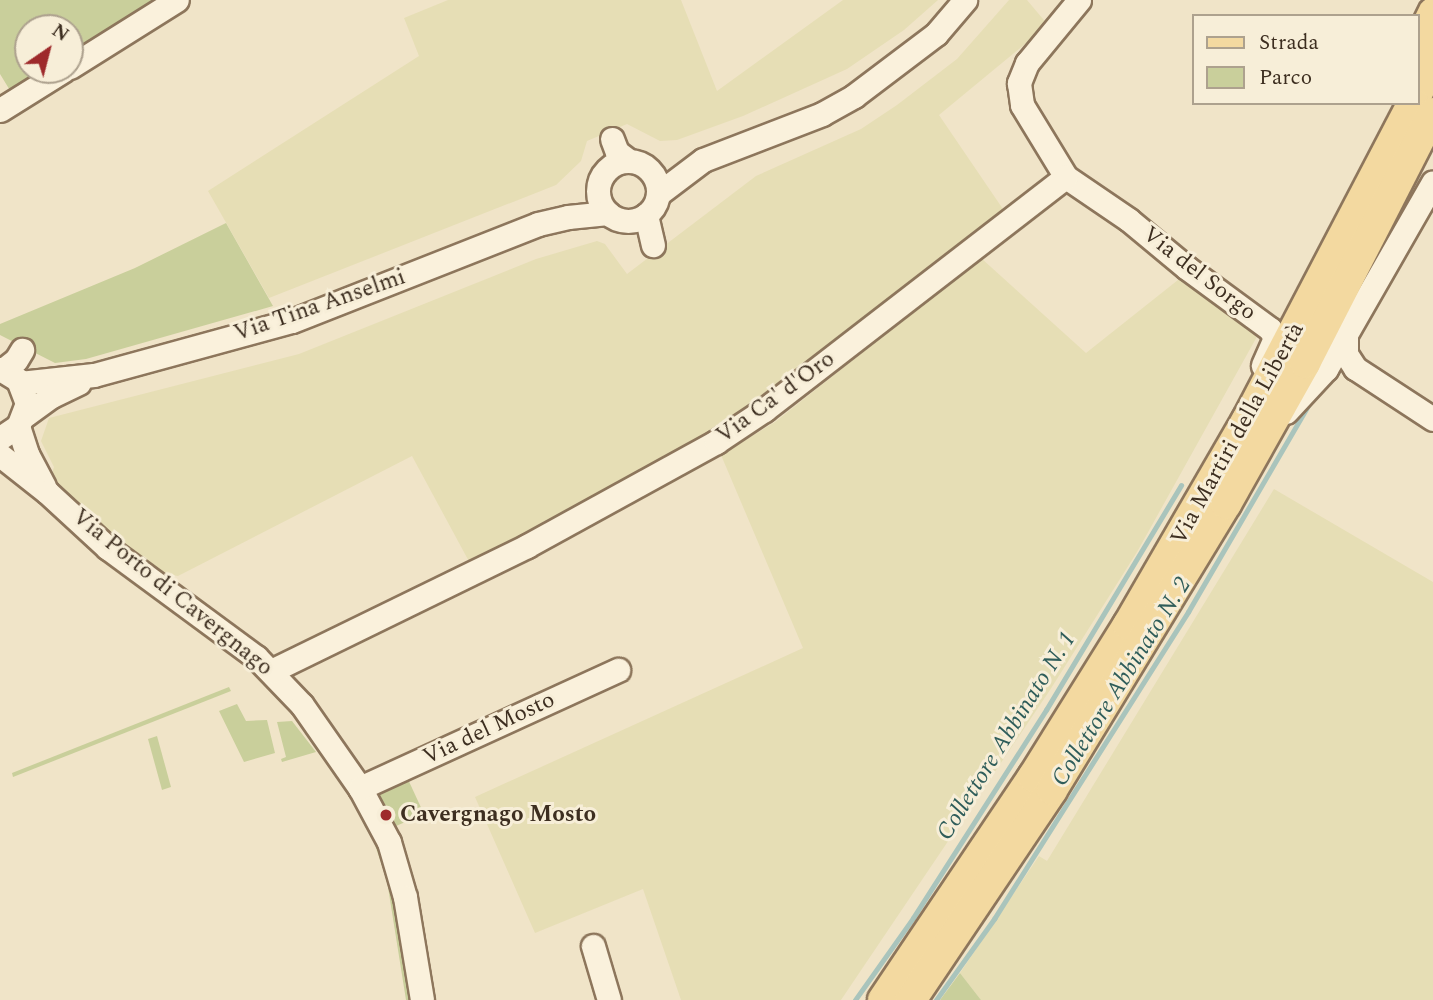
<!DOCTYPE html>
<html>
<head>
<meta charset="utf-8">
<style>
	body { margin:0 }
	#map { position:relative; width:1433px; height:1000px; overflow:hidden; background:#f0e4c8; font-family:Spectral,serif }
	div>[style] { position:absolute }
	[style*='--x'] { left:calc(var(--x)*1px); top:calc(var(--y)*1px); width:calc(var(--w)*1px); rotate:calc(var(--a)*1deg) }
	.farmland>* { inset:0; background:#e6deb5 }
	.green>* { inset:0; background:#c9cf9b }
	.stream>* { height:4.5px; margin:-2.25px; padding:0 2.25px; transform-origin:2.25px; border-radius:2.25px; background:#a9c4bc }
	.roads { filter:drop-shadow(2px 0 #8d765c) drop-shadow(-2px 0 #8d765c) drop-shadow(0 2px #8d765c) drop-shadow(0 -2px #8d765c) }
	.minor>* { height:23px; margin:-11.5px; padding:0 11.5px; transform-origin:11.5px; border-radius:11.5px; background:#faf1dc }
	.minor>.ring { margin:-11.5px; padding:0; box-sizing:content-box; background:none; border:23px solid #faf1dc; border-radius:50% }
	.major>* { height:30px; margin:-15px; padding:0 15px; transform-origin:15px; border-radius:15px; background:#f3d9a0 }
	.dots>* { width:19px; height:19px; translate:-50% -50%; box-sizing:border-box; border:4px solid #f7eed8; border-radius:50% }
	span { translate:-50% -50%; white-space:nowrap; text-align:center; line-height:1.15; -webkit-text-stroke:6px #f7eed8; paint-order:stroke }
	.street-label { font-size:23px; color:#3d2e20 }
	.poi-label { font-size:23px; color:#3d2e20; font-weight:700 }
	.left { translate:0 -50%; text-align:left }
	.water-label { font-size:24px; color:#2f5d5a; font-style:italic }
	.legend { position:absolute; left:1192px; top:14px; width:228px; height:91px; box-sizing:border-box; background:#f7eed8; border:2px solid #ada18e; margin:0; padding:9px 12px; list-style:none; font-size:21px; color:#3d2e20 }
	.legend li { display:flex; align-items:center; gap:14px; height:35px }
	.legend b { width:35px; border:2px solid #ada18e }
	.north { position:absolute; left:14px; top:14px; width:70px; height:70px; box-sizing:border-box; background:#f7eed8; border:2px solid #ada18e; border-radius:50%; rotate:35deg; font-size:19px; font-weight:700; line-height:28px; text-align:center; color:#3d2e20 }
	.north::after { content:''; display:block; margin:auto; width:24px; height:32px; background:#9e2a2b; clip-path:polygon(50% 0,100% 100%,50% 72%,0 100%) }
</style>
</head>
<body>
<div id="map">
	<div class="farmland">
		<i style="clip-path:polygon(448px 0,681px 0,717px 91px,843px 0,938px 0,904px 30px,847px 69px,743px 116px,677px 140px,660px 141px,627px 124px,587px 141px,581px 161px,556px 185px,269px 298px,208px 191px,419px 56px,404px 18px)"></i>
		<i style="clip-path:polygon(1009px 0,1027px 0,1048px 25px,939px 115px,1007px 215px,759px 404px,675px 460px,472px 567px,412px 456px,178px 576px,161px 573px,129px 549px,77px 506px,51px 477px,54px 467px,41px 441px,49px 418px,299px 354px,536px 259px,597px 241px,605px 244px,627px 274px,756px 176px,861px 129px,897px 105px,957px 59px)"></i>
		<i style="clip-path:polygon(981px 258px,1086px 353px,1183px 276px,1259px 333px,1137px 552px,1050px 690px,841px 1000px,681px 1000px,643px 889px,535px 933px,475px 797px,803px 648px,721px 455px,775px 422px)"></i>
		<i style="clip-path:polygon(1274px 489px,1433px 582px,1433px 1000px,981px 1000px,960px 973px,1039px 856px,1047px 861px)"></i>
	</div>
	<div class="green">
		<i style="clip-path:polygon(0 0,155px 0,70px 54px,70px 28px,28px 28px,28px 70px,45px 70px,11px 92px,0 74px)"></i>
		<i style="clip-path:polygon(226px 223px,273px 306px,86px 359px,55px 363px,0 335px,0 324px,135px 268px)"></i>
		<i style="clip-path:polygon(229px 687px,231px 691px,13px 777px,12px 773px)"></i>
		<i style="clip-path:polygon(237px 704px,246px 721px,267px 720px,275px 753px,244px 762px,219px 711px)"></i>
		<i style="clip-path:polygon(292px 721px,316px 752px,282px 762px,281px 759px,286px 757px,277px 722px)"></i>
		<i style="clip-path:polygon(157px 736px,171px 787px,162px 790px,148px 739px)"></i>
		<i style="clip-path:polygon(406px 775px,424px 814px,396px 826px,375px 790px)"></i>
		<i style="clip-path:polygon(365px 815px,383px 846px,414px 1000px,406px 1000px,387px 881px,374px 842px,364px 825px)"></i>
		<i style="clip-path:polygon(960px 973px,981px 1000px,940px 1000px)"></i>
	</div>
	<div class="stream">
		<i style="--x:855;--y:1000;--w:100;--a:-54.7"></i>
		<i style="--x:913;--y:918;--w:247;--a:-57.4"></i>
		<i style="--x:1046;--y:710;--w:262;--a:-59"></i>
		<i style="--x:936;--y:1000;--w:100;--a:-54.4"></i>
		<i style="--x:994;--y:919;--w:363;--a:-57.7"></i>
		<i style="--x:1188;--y:612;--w:244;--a:-59.8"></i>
	</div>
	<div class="roads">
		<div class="minor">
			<i style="--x:1079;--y:0;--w:82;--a:129.5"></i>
			<i style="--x:1027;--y:63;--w:22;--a:112"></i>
			<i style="--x:1019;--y:83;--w:22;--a:82"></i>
			<i style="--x:1022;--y:105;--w:84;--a:58.6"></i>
			<i style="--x:1066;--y:177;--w:76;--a:34.3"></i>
			<i style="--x:1129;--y:220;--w:75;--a:39.6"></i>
			<i style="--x:1187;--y:268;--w:103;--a:36.3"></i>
			<i style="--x:1270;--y:329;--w:10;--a:61"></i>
			<i style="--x:1275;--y:338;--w:30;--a:114"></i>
			<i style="--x:70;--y:67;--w:126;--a:-32.1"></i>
			<i style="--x:0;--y:110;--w:75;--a:-32"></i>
			<i style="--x:612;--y:139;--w:14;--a:69"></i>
			<i style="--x:617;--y:152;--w:15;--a:37"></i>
			<i class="ring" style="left:598px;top:161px;width:37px;height:37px"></i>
			<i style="--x:658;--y:194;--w:56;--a:-37.1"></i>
			<i style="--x:703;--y:160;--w:128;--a:-21.1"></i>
			<i style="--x:822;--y:114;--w:37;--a:-29"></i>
			<i style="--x:854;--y:96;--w:103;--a:-37.1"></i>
			<i style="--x:936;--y:34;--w:45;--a:-49.5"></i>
			<i style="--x:646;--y:215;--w:31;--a:77"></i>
			<i style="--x:1346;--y:335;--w:19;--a:90"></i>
			<i style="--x:1346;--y:354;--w:17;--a:57"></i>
			<i style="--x:1355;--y:368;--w:93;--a:33.2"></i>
			<i style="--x:0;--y:369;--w:21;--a:31"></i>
			<i style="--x:18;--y:380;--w:25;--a:69"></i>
			<i style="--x:27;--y:403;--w:25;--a:111"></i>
			<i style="--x:18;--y:426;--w:22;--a:146"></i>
			<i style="--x:3;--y:370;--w:16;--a:-38"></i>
			<i style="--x:16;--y:360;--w:12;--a:-59"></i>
			<i style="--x:20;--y:383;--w:74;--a:-6.2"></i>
			<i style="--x:94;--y:375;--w:205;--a:-15.3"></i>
			<i style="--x:292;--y:321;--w:264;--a:-21.5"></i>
			<i style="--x:538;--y:224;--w:31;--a:-13"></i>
			<i style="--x:568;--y:217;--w:40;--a:-5.7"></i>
			<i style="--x:1286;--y:412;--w:59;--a:-47.1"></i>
			<i style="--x:1326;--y:369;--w:215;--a:-60.2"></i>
			<i style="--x:24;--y:416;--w:34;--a:-36"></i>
			<i style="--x:52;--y:396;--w:30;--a:-26"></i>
			<i style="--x:18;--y:426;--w:29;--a:72"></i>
			<i style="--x:27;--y:454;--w:36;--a:62"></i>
			<i style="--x:0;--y:455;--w:60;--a:38.2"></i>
			<i style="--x:47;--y:492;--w:83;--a:42.6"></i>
			<i style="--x:108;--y:548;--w:184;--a:36.4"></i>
			<i style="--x:256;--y:657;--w:66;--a:46.2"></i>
			<i style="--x:302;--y:705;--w:101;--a:55.1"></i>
			<i style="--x:360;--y:788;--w:61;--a:61.8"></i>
			<i style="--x:389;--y:842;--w:57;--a:73.8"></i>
			<i style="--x:405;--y:897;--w:104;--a:80.6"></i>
			<i style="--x:271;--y:671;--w:285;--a:-26"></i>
			<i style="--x:527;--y:546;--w:216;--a:-28.8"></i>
			<i style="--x:716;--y:442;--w:58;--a:-33.7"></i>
			<i style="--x:764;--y:410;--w:381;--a:-37.7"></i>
			<i style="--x:360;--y:788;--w:284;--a:-24.6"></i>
			<i style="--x:593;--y:946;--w:56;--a:73.5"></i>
		</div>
		<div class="major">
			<i style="--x:1417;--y:46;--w:37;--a:-64"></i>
			<i style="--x:1417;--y:94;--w:37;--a:-64"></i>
			<i style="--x:883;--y:1000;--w:269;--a:-56.1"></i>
			<i style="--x:1033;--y:777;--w:179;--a:-58"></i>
			<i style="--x:1128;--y:625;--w:237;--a:-59.9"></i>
			<i style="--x:1247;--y:420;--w:358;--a:-62.4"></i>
			<i style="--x:911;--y:1000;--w:253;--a:-56.1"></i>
			<i style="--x:1052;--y:790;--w:335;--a:-58.7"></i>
			<i style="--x:1226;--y:504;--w:162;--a:-60.7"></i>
			<i style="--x:1305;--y:363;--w:281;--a:-62.9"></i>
		</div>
	</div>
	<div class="dots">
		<i style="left:386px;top:815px;background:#9e2a2b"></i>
	</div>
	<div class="street-label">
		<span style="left:1199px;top:274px;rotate:38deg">Via del Sorgo</span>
		<span style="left:320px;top:306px;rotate:-19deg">Via Tina Anselmi</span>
		<span style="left:776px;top:398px;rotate:-36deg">Via Ca' d'Oro</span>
		<span style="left:1238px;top:434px;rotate:-61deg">Via Martiri della Libertà</span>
		<span style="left:172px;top:593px;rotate:39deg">Via Porto di Cavergnago</span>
		<span style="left:489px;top:729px;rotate:-25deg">Via del Mosto</span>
	</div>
	<div class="poi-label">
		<span class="left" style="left:400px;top:815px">Cavergnago Mosto</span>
	</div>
	<div class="water-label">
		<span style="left:1122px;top:682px;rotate:-58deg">Collettore Abbinato N. 2</span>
		<span style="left:1007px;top:736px;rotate:-58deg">Collettore Abbinato N. 1</span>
	</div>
	<ul class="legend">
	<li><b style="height:9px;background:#f3d9a0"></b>Strada</li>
	<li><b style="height:19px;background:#c9cf9b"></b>Parco</li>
	</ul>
	<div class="north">N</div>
</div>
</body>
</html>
